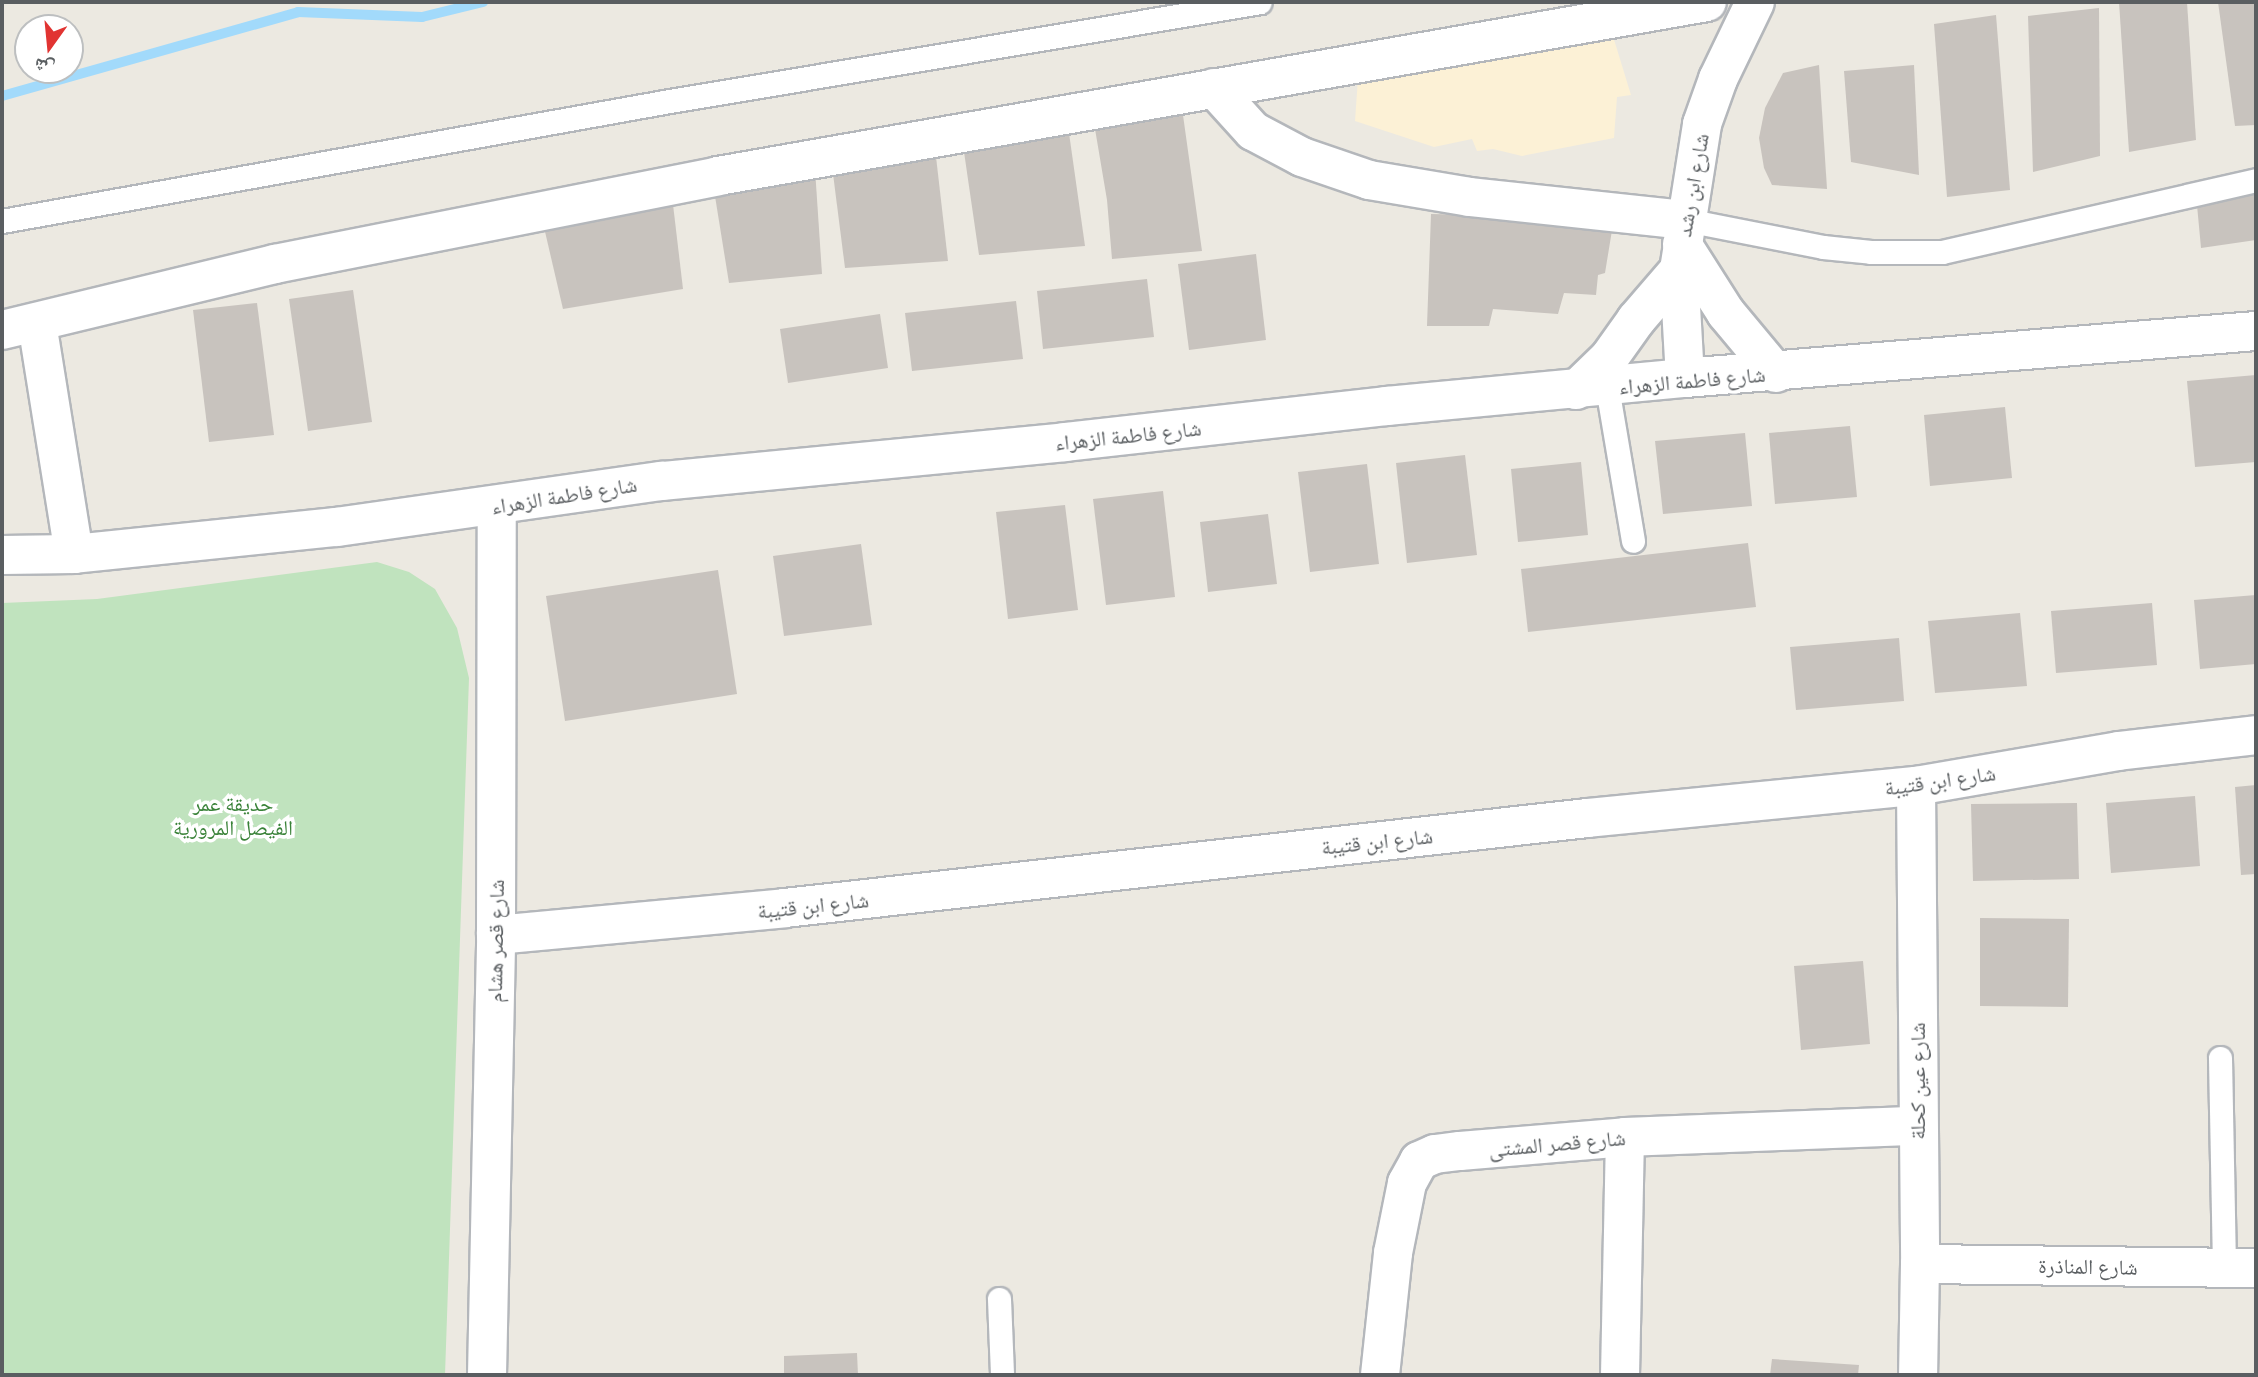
<!DOCTYPE html>
<html>
<head>
<meta charset="utf-8">
<style>
	body { margin:0 }
	#map { position:relative; width:2258px; height:1377px; overflow:hidden; background:#ece9e1; font-family:Ubuntu,"Noto Naskh Arabic",sans-serif }
	div>[style] { position:absolute }
	[style*='--x'] { left:calc(var(--x)*1px); top:calc(var(--y)*1px); width:calc(var(--w)*1px); rotate:calc(var(--a)*1deg) }
	.commercial>* { inset:0; background:#fcf1d6 }
	.green>* { inset:0; background:#c0e3be }
	.stream>* { height:10px; margin:-5px; padding:0 5px; transform-origin:5px; border-radius:5px; background:#a2dafb }
	.building>* { inset:0; background:#c8c3be }
	.roads { filter:drop-shadow(2px 0 #b4b7bb) drop-shadow(-2px 0 #b4b7bb) drop-shadow(0 2px #b4b7bb) drop-shadow(0 -2px #b4b7bb) }
	.lane>* { height:23px; margin:-11.5px; padding:0 11.5px; transform-origin:11.5px; border-radius:11.5px; background:#fff }
	.street>* { height:38px; margin:-19px; padding:0 19px; transform-origin:19px; border-radius:19px; background:#fff }
	.secondary>* { height:38px; margin:-19px; padding:0 19px; transform-origin:19px; border-radius:19px; background:#fff }
	span { translate:-50% -50%; white-space:nowrap; text-align:center; line-height:1.15; -webkit-text-stroke:7px #fff; paint-order:stroke }
	.street-label { font-size:21px; color:#5a5e61 }
	.park-label { font-size:21px; color:#398238 }
	.frame { position:absolute; inset:0; border:4px solid #5a5e61; pointer-events:none }
	.north { position:absolute; left:14px; top:14px; width:70px; height:70px; box-sizing:border-box; background:#fff; border:2px solid #bdbfc0; border-radius:50%; rotate:195deg; font-size:19px; font-weight:700; line-height:28px; text-align:center; color:#5a5e61 }
	.north::after { content:''; display:block; margin:auto; width:24px; height:32px; background:#e13432; clip-path:polygon(50% 0,100% 100%,50% 72%,0 100%) }
</style>
</head>
<body>
<div id="map">
	<div class="commercial">
		<i style="clip-path:polygon(1612px 33px,1631px 95px,1617px 97px,1614px 138px,1522px 156px,1493px 149px,1477px 151px,1472px 139px,1434px 147px,1355px 121px,1358px 78px)"></i>
	</div>
	<div class="green">
		<i style="clip-path:polygon(377px 562px,409px 572px,435px 589px,457px 628px,469px 678px,445px 1375px,2px 1373px,2px 603px,97px 599px)"></i>
	</div>
	<div class="stream">
		<i style="--x:2;--y:96;--w:308;--a:-15.8"></i>
		<i style="--x:298;--y:12;--w:124;--a:2.3"></i>
		<i style="--x:422;--y:17;--w:63;--a:-13.8"></i>
	</div>
	<div class="building">
		<i style="clip-path:polygon(2119px 2px,2187px 2px,2196px 140px,2129px 152px)"></i>
		<i style="clip-path:polygon(2218px 2px,2256px 2px,2256px 125px,2235px 126px)"></i>
		<i style="clip-path:polygon(2099px 8px,2100px 156px,2033px 172px,2028px 16px)"></i>
		<i style="clip-path:polygon(1996px 15px,2010px 190px,1947px 197px,1934px 24px)"></i>
		<i style="clip-path:polygon(1819px 65px,1827px 189px,1772px 185px,1764px 168px,1759px 138px,1765px 108px,1783px 73px)"></i>
		<i style="clip-path:polygon(1914px 65px,1919px 175px,1851px 162px,1844px 71px)"></i>
		<i style="clip-path:polygon(1182px 108px,1202px 251px,1112px 259px,1107px 200px,1094px 123px)"></i>
		<i style="clip-path:polygon(1068px 126px,1085px 246px,979px 255px,963px 145px)"></i>
		<i style="clip-path:polygon(935px 148px,948px 261px,845px 268px,832px 166px)"></i>
		<i style="clip-path:polygon(815px 169px,822px 274px,729px 283px,714px 190px)"></i>
		<i style="clip-path:polygon(2256px 193px,2256px 240px,2201px 248px,2197px 205px)"></i>
		<i style="clip-path:polygon(672px 196px,683px 289px,563px 309px,543px 223px)"></i>
		<i style="clip-path:polygon(1431px 214px,1614px 218px,1605px 273px,1598px 275px,1596px 295px,1564px 293px,1558px 314px,1493px 309px,1489px 326px,1427px 326px)"></i>
		<i style="clip-path:polygon(1256px 254px,1266px 340px,1189px 350px,1178px 264px)"></i>
		<i style="clip-path:polygon(1147px 279px,1154px 337px,1043px 349px,1037px 291px)"></i>
		<i style="clip-path:polygon(353px 290px,372px 422px,308px 431px,289px 299px)"></i>
		<i style="clip-path:polygon(1016px 301px,1023px 359px,912px 371px,905px 313px)"></i>
		<i style="clip-path:polygon(257px 303px,274px 435px,209px 442px,193px 310px)"></i>
		<i style="clip-path:polygon(880px 314px,888px 368px,788px 383px,780px 329px)"></i>
		<i style="clip-path:polygon(2256px 375px,2256px 462px,2195px 467px,2187px 381px)"></i>
		<i style="clip-path:polygon(2005px 407px,2012px 478px,1930px 486px,1924px 415px)"></i>
		<i style="clip-path:polygon(1850px 426px,1857px 497px,1775px 504px,1769px 433px)"></i>
		<i style="clip-path:polygon(1745px 433px,1752px 506px,1663px 514px,1655px 441px)"></i>
		<i style="clip-path:polygon(1465px 455px,1477px 555px,1407px 563px,1396px 463px)"></i>
		<i style="clip-path:polygon(1581px 462px,1588px 535px,1518px 542px,1511px 469px)"></i>
		<i style="clip-path:polygon(1367px 464px,1379px 564px,1310px 572px,1298px 472px)"></i>
		<i style="clip-path:polygon(1163px 491px,1175px 597px,1106px 605px,1093px 499px)"></i>
		<i style="clip-path:polygon(1065px 505px,1078px 610px,1008px 619px,996px 512px)"></i>
		<i style="clip-path:polygon(1268px 514px,1277px 584px,1208px 592px,1200px 522px)"></i>
		<i style="clip-path:polygon(1748px 543px,1756px 607px,1528px 632px,1521px 569px)"></i>
		<i style="clip-path:polygon(861px 544px,872px 625px,784px 636px,773px 556px)"></i>
		<i style="clip-path:polygon(718px 570px,737px 694px,565px 721px,546px 596px)"></i>
		<i style="clip-path:polygon(2256px 595px,2256px 664px,2200px 669px,2194px 600px)"></i>
		<i style="clip-path:polygon(2152px 603px,2157px 665px,2056px 673px,2051px 611px)"></i>
		<i style="clip-path:polygon(2020px 613px,2027px 686px,1935px 693px,1928px 621px)"></i>
		<i style="clip-path:polygon(1899px 638px,1904px 701px,1796px 710px,1790px 647px)"></i>
		<i style="clip-path:polygon(2256px 785px,2256px 874px,2241px 875px,2235px 787px)"></i>
		<i style="clip-path:polygon(2195px 796px,2200px 866px,2111px 873px,2106px 803px)"></i>
		<i style="clip-path:polygon(2077px 803px,2079px 879px,1973px 881px,1971px 804px)"></i>
		<i style="clip-path:polygon(1980px 918px,2069px 919px,2068px 1007px,1980px 1006px)"></i>
		<i style="clip-path:polygon(1863px 961px,1870px 1044px,1801px 1050px,1794px 966px)"></i>
		<i style="clip-path:polygon(857px 1353px,858px 1375px,784px 1375px,784px 1356px)"></i>
		<i style="clip-path:polygon(1772px 1359px,1859px 1365px,1858px 1375px,1770px 1375px)"></i>
	</div>
	<div class="roads">
		<div class="lane">
			<i style="--x:1686;--y:220;--w:140;--a:11.1"></i>
			<i style="--x:1823;--y:247;--w:48;--a:5.9"></i>
			<i style="--x:1871;--y:252;--w:71;--a:0"></i>
			<i style="--x:1942;--y:252;--w:322;--a:-12.9"></i>
			<i style="--x:2;--y:221;--w:673;--a:-10.19"></i>
			<i style="--x:664;--y:102;--w:604;--a:-9.52"></i>
			<i style="--x:1607;--y:387;--w:156;--a:80.4"></i>
			<i style="--x:2220;--y:1058;--w:210;--a:88.9"></i>
			<i style="--x:999;--y:1299;--w:76;--a:87.7"></i>
		</div>
		<div class="street">
			<i style="--x:1214;--y:88;--w:58;--a:47.8"></i>
			<i style="--x:1253;--y:131;--w:55;--a:28"></i>
			<i style="--x:1302;--y:157;--w:71;--a:18.9"></i>
			<i style="--x:1369;--y:180;--w:101;--a:9.6"></i>
			<i style="--x:1469;--y:197;--w:218;--a:6.1"></i>
			<i style="--x:37;--y:323;--w:234;--a:80.9"></i>
			<i style="--x:2;--y:330;--w:281;--a:-13.6"></i>
			<i style="--x:275;--y:264;--w:452;--a:-11.2"></i>
			<i style="--x:718;--y:176;--w:1004;--a:-9.98"></i>
			<i style="--x:1916;--y:786;--w:478;--a:89.5"></i>
			<i style="--x:1920;--y:1264;--w:111;--a:91"></i>
			<i style="--x:496;--y:935;--w:290;--a:-5.3"></i>
			<i style="--x:785;--y:908;--w:807;--a:-6.4"></i>
			<i style="--x:1587;--y:818;--w:331;--a:-5.6"></i>
			<i style="--x:1916;--y:786;--w:205;--a:-9.8"></i>
			<i style="--x:2118;--y:751;--w:139;--a:-6.6"></i>
			<i style="--x:1920;--y:1264;--w:336;--a:0.7"></i>
			<i style="--x:1380;--y:1375;--w:123;--a:-83.9"></i>
			<i style="--x:1393;--y:1253;--w:71;--a:-78.7"></i>
			<i style="--x:1407;--y:1183;--w:25;--a:-61"></i>
			<i style="--x:1419;--y:1161;--w:17;--a:-24"></i>
			<i style="--x:1435;--y:1154;--w:25;--a:-7"></i>
			<i style="--x:1460;--y:1151;--w:166;--a:-4.8"></i>
			<i style="--x:1625;--y:1137;--w:291;--a:-2.2"></i>
			<i style="--x:1620;--y:1375;--w:238;--a:-88.8"></i>
		</div>
		<div class="secondary">
			<i style="--x:1682;--y:244;--w:82;--a:57.5"></i>
			<i style="--x:1726;--y:313;--w:78;--a:50.2"></i>
			<i style="--x:1685;--y:378;--w:108;--a:-93.2"></i>
			<i style="--x:1679;--y:270;--w:148;--a:-81"></i>
			<i style="--x:1702;--y:124;--w:48;--a:-70.4"></i>
			<i style="--x:1718;--y:79;--w:85;--a:-64.3"></i>
			<i style="--x:1576;--y:390;--w:46;--a:-44.1"></i>
			<i style="--x:1609;--y:358;--w:47;--a:-54.6"></i>
			<i style="--x:1636;--y:320;--w:66;--a:-49.3"></i>
			<i style="--x:2;--y:555;--w:72;--a:-0.8"></i>
			<i style="--x:74;--y:554;--w:264;--a:-5.9"></i>
			<i style="--x:337;--y:527;--w:328;--a:-8.1"></i>
			<i style="--x:662;--y:481;--w:405;--a:-5.5"></i>
			<i style="--x:1065;--y:442;--w:324;--a:-6.4"></i>
			<i style="--x:1387;--y:406;--w:299;--a:-5.4"></i>
			<i style="--x:1685;--y:378;--w:573;--a:-4.71"></i>
			<i style="--x:487;--y:1375;--w:440;--a:-88.8"></i>
			<i style="--x:496;--y:935;--w:429;--a:-89.9"></i>
		</div>
	</div>
	<div class="street-label">
		<span style="left:1692px;top:185px;rotate:-80deg">شارع ابن رشد</span>
		<span style="left:1692px;top:380px;rotate:-5deg">شارع فاطمة الزهراء</span>
		<span style="left:1128px;top:435px;rotate:-6deg">شارع فاطمة الزهراء</span>
		<span style="left:564px;top:495px;rotate:-9deg">شارع فاطمة الزهراء</span>
		<span style="left:1940px;top:780px;rotate:-8deg">شارع ابن قتيبة</span>
		<span style="left:1377px;top:841px;rotate:-6deg">شارع ابن قتيبة</span>
		<span style="left:813px;top:905px;rotate:-6deg">شارع ابن قتيبة</span>
		<span style="left:495px;top:941px;rotate:-89deg">شارع قصر هشام</span>
		<span style="left:1917px;top:1081px;rotate:-90deg">شارع عين كحلة</span>
		<span style="left:1557px;top:1143px;rotate:-5deg">شارع قصر المشتى</span>
		<span style="left:2088px;top:1266px;rotate:1deg">شارع المناذرة</span>
	</div>
	<div class="park-label">
		<span style="left:233px;top:815px">حديقة عمر<br>الفيصل المرورية</span>
	</div>
	<div class="frame"></div>
	<div class="north">ش</div>
</div>
</body>
</html>
